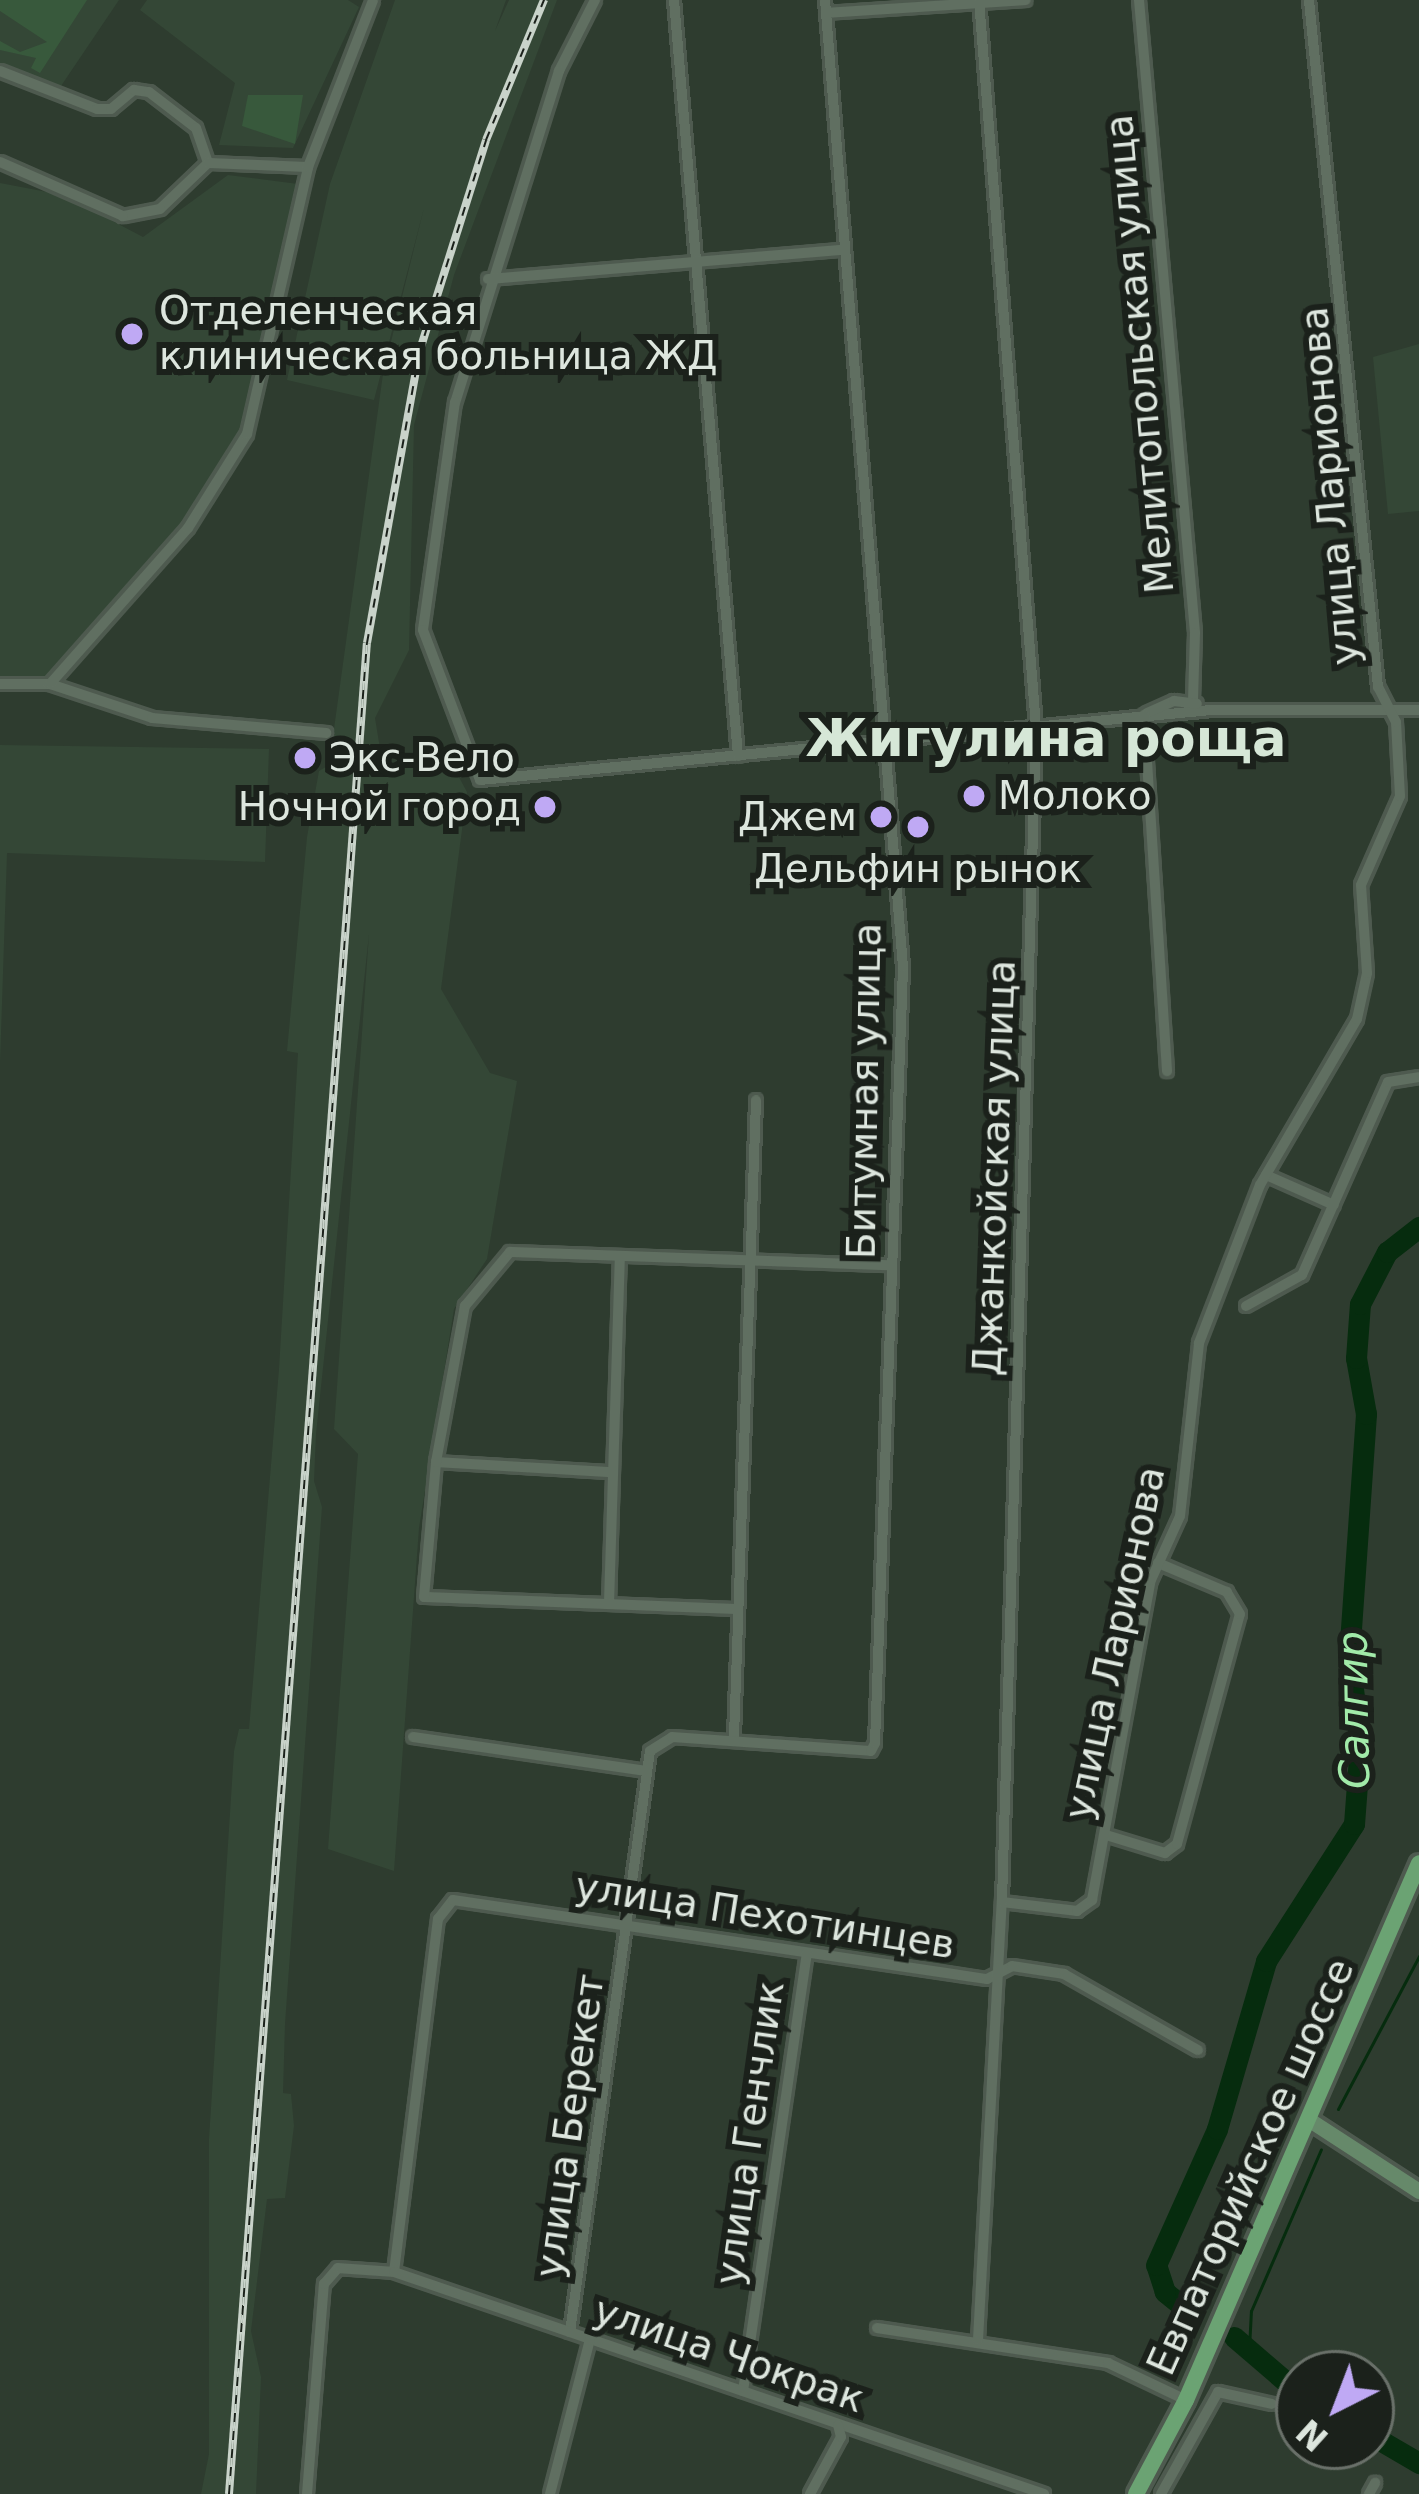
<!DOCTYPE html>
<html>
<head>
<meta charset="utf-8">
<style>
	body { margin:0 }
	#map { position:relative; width:1419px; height:2494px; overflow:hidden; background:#2e3c2f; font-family:"DejaVu Sans",sans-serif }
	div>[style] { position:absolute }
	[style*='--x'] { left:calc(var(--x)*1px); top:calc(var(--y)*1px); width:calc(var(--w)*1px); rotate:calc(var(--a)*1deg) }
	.built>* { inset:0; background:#344736 }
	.green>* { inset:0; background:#38593c }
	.stream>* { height:3px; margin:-1.5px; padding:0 1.5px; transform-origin:1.5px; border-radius:1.5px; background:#062c0e }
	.river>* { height:21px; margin:-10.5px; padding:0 10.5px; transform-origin:10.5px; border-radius:10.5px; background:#062c0e }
	.roads { filter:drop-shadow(3px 0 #4e5a4f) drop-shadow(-3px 0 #4e5a4f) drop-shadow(0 3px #4e5a4f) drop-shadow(0 -3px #4e5a4f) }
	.minor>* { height:10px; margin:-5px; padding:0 5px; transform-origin:5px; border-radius:5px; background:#606f61 }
	.secondary>* { height:15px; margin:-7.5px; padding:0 7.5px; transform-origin:7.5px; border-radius:7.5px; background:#66896a }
	.primary>* { height:16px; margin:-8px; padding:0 8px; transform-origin:8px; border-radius:8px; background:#6ba373 }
	.rail>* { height:8px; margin-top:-4px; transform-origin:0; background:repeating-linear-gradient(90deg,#1b211b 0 9px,#c9d3ca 0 18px); box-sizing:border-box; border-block:3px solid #c9d3ca }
	.dots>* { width:33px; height:33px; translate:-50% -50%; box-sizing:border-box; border:6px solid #1b211b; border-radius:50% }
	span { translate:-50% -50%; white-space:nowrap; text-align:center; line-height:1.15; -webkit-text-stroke:12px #1b211b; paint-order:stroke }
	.poi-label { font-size:39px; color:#dde6de }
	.left { translate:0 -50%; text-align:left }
	.right { translate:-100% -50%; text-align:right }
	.street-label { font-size:39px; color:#dde6de }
	.water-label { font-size:42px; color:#a1eaa9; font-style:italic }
	.district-label { font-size:51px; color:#d6e7d7; font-weight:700 }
	.north { position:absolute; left:1275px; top:2350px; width:120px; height:120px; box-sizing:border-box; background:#1b211b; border:3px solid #697069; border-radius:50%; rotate:222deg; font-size:33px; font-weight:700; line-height:48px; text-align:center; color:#dde6de }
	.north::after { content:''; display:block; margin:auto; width:42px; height:54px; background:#bfa9f4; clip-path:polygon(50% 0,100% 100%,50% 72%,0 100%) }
</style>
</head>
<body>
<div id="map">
	<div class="built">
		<i style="clip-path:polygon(0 0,119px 0,61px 86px,0 63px)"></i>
		<i style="clip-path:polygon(147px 0,348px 0,359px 7px,293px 148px,219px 145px,235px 83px,140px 10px)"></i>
		<i style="clip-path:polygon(395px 0,506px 0,495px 31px,509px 0,557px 0,454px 275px,414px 425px,409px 650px,375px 718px,382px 761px,453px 766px,467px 792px,441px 989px,490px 1073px,517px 1081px,487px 1259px,454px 1309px,419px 1528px,394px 1871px,328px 1849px,358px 1454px,334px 1429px,369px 934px,316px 1434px,314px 1481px,322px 1507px,285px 2024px,283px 2093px,291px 2094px,294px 2126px,285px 2198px,267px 2199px,251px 2331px,261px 2377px,256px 2494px,201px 2494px,209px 2454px,209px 2139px,234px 1751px,239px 1729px,249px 1729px,279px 1369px,298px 1053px,287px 1051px,307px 837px,319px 771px,329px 765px,383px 374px,424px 208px,374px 400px,287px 380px,330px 184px)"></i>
		<i style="clip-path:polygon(228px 175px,298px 184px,243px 431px,179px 527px,47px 676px,0 676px,0 183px,63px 195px,143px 237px)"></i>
		<i style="clip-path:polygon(1419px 344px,1419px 511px,1388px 514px,1373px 357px)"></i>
		<i style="clip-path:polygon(0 745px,269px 749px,265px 862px,7px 853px,0 1064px)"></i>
	</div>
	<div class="green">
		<i style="clip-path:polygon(0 0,87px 0,40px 73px,31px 68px,36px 58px,0 50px,0 41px,20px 52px,47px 42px,0 11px)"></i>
		<i style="clip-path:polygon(248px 95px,303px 95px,295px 144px,242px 126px)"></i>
	</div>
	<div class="stream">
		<i style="--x:1338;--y:2109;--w:173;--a:-62.1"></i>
		<i style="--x:1249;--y:2348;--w:37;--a:-87"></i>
		<i style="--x:1251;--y:2311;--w:176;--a:-66.6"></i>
	</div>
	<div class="river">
		<i style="--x:1181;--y:2305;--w:21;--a:-141"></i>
		<i style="--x:1165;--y:2292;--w:28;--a:-108"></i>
		<i style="--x:1156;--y:2265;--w:149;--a:-65.8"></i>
		<i style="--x:1217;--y:2129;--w:175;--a:-73.7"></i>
		<i style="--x:1266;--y:1961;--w:163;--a:-57.3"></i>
		<i style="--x:1354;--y:1824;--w:79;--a:-85.7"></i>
		<i style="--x:1360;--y:1745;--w:89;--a:-97.1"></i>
		<i style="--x:1349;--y:1657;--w:244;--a:-86"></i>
		<i style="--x:1366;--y:1414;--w:57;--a:-100.1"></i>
		<i style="--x:1356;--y:1358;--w:54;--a:-85.8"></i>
		<i style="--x:1360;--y:1304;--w:59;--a:-62.6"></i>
		<i style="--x:1387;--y:1252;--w:41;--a:-38"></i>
		<i style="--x:1234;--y:2337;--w:86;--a:40.7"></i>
		<i style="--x:1371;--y:2435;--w:56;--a:30.3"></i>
	</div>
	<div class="roads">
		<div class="minor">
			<i style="--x:595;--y:0;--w:80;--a:116.9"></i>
			<i style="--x:559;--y:71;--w:347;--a:107.4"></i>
			<i style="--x:455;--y:402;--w:230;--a:98"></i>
			<i style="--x:423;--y:630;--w:160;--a:69.2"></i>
			<i style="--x:480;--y:780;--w:734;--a:-5.47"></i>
			<i style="--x:1211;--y:710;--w:208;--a:0"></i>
			<i style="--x:674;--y:0;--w:759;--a:85.16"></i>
			<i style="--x:1139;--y:0;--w:635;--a:84.94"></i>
			<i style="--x:1195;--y:633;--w:69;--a:91.7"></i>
			<i style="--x:826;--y:13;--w:200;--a:-3.7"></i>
			<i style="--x:0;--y:71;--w:104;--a:21.4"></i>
			<i style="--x:97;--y:109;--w:14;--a:0"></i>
			<i style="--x:111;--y:109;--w:30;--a:-40"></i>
			<i style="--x:134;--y:90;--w:15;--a:8"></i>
			<i style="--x:149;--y:92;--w:59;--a:37.5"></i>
			<i style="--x:196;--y:128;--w:37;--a:71"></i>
			<i style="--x:208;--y:163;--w:66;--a:136.2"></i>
			<i style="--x:160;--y:209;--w:38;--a:169"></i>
			<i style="--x:123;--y:216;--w:134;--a:-156.3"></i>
			<i style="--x:208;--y:163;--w:100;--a:2.3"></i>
			<i style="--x:488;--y:279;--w:354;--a:-4.7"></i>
			<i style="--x:0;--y:684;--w:50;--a:0"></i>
			<i style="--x:50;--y:684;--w:108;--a:18.4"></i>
			<i style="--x:152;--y:718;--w:175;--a:4.9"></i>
			<i style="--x:50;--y:684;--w:208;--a:-48.5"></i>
			<i style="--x:188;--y:528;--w:111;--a:-57.9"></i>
			<i style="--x:247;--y:434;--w:274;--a:-77.1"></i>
			<i style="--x:308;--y:167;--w:179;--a:-68.7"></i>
			<i style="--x:1147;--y:713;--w:30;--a:-24"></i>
			<i style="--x:1174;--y:701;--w:23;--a:7"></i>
			<i style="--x:1144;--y:715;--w:357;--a:86.3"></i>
			<i style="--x:1266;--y:1175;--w:74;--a:23.8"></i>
			<i style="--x:1246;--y:1306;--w:64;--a:-29"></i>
			<i style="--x:1302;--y:1275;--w:211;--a:-66"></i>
			<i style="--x:1388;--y:1082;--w:31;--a:-9"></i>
			<i style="--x:436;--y:1462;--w:176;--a:3.3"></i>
			<i style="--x:609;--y:1603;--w:347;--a:-88.2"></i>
			<i style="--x:737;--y:1609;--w:313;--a:-177.8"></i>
			<i style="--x:424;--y:1597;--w:136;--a:-84.9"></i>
			<i style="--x:436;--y:1462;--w:159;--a:-79.5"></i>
			<i style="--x:465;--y:1306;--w:70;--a:-50.2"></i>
			<i style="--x:510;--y:1252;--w:381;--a:2"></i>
			<i style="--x:413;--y:1737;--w:236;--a:8.3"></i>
			<i style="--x:734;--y:1737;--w:637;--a:-88.02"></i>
			<i style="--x:1106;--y:1835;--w:62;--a:17"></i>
			<i style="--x:1165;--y:1853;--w:15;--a:-37"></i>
			<i style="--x:1177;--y:1844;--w:238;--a:-74.7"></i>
			<i style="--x:1240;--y:1614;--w:26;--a:-121"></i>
			<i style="--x:1227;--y:1592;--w:75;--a:-157.2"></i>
			<i style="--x:1002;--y:1902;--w:76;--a:6.8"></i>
			<i style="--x:1077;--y:1911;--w:19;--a:-36"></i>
			<i style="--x:1092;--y:1900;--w:325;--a:-79.6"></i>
			<i style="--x:1151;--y:1580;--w:70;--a:-65.6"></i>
			<i style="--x:1180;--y:1516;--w:174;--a:-83.7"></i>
			<i style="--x:1199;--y:1343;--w:169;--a:-68.9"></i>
			<i style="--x:1260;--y:1185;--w:192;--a:-59.7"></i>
			<i style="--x:1357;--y:1019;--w:47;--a:-77.7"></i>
			<i style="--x:1367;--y:973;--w:88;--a:-93.9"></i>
			<i style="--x:1361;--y:885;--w:97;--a:-66.3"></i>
			<i style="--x:1400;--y:796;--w:74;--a:-93.1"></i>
			<i style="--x:1396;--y:722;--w:39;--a:-117"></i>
			<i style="--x:1378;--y:687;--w:690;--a:-95.74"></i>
			<i style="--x:394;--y:2272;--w:356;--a:-82.9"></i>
			<i style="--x:438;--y:1919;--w:24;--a:-52"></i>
			<i style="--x:453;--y:1900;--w:540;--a:8.42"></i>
			<i style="--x:987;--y:1979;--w:28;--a:-27"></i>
			<i style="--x:1012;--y:1966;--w:53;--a:8.7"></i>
			<i style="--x:1064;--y:1974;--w:154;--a:29.6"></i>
			<i style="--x:877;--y:2328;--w:234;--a:8.6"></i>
			<i style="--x:1108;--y:2363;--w:86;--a:25.4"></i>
			<i style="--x:570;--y:2332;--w:586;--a:-82.16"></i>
			<i style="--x:650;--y:1751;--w:26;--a:-32"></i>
			<i style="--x:672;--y:1737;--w:199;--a:4"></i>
			<i style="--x:871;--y:1751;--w:9;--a:-63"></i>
			<i style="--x:875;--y:1743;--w:777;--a:-87.93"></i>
			<i style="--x:903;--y:967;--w:970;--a:-94.61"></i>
			<i style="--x:978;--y:2340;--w:439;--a:-86.9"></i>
			<i style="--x:1002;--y:1902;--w:1175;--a:-88.34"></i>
			<i style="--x:1036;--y:727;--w:729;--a:-94.48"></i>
			<i style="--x:743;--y:2391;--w:442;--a:-81.7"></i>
			<i style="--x:307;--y:2494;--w:211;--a:-85.4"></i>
			<i style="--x:324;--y:2284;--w:21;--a:-49"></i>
			<i style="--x:338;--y:2268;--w:56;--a:4.1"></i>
			<i style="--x:394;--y:2272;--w:687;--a:18.86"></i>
			<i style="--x:550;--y:2494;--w:160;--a:-75.5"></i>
			<i style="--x:810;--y:2494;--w:65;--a:-61.5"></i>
			<i style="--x:841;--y:2437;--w:12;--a:-104"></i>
			<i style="--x:1161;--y:2494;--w:117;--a:-60.8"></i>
			<i style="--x:1218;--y:2392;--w:55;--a:12.5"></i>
			<i style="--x:1369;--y:2494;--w:13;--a:-61"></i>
		</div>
		<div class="secondary">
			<i style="--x:1308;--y:2119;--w:132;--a:33"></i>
		</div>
		<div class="primary">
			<i style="--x:1136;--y:2494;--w:106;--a:-62"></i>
			<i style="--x:1186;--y:2400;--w:585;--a:-66.54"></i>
		</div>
	</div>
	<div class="rail">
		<i style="--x:229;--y:2494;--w:1856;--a:-85.74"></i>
		<i style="--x:367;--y:643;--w:295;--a:-79.8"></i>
		<i style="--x:419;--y:353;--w:223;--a:-72.5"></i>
		<i style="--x:486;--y:140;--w:152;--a:-67.5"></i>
	</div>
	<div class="dots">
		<i style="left:132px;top:334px;background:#bfa9f4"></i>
		<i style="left:305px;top:758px;background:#bfa9f4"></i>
		<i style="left:974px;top:796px;background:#bfa9f4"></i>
		<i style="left:545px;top:807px;background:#bfa9f4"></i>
		<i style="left:881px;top:817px;background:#bfa9f4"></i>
		<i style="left:918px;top:827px;background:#bfa9f4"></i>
	</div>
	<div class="poi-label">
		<span class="left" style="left:159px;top:334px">Отделенческая<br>клиническая больница ЖД</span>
		<span class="left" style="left:329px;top:758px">Экс-Вело</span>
		<span class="left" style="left:998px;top:796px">Молоко</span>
		<span class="right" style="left:521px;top:807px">Ночной город</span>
		<span class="right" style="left:857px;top:817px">Джем</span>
		<span style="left:918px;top:869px">Дельфин рынок</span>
	</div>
	<div class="street-label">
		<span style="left:1140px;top:354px;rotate:-95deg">Мелитопольская улица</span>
		<span style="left:1330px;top:486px;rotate:-95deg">улица Ларионова</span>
		<span style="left:865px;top:1091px;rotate:-89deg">Битумная улица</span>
		<span style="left:995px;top:1168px;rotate:-88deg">Джанкойская улица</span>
		<span style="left:1115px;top:1643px;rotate:-78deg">улица Ларионова</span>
		<span style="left:765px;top:1916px;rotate:9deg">улица Пехотинцев</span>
		<span style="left:570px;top:2126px;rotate:-82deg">улица Берекет</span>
		<span style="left:750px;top:2133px;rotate:-82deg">улица Генчлик</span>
		<span style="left:1251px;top:2167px;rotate:-66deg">Евпаторийское шоссе</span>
		<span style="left:729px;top:2355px;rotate:19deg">улица Чокрак</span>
	</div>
	<div class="water-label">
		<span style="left:1354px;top:1710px;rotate:-91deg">Салгир</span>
	</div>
	<div class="district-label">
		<span style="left:1046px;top:739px">Жигулина роща</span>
	</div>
	<div class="north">N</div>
</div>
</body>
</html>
